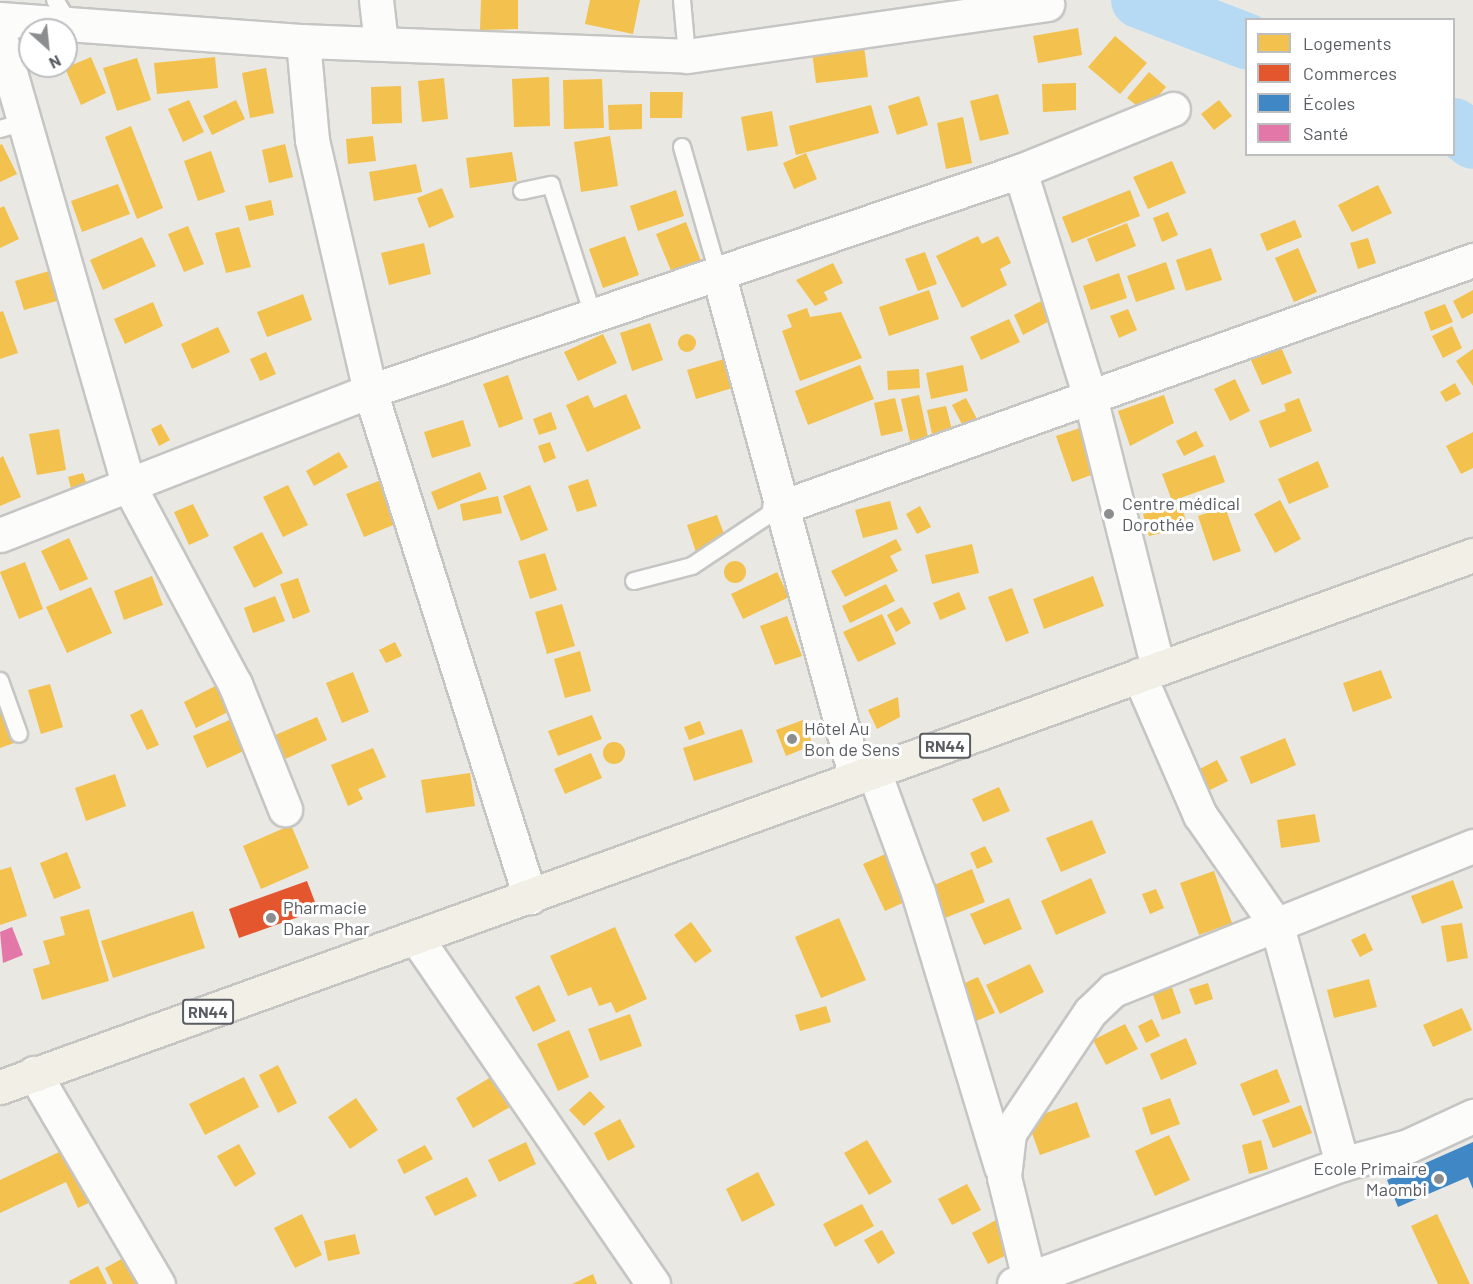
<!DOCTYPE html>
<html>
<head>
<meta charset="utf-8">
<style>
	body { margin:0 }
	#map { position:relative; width:1473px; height:1284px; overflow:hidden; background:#e9e8e3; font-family:Barlow,sans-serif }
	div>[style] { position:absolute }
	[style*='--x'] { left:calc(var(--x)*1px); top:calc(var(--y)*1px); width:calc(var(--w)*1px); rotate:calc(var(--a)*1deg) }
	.homes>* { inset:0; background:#f2c14e }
	.round { border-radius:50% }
	.shops>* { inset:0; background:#e4572e }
	.schools>* { inset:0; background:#3f88c5 }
	.health>* { inset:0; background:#e377a8 }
	.river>* { height:56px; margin:-28px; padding:0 28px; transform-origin:28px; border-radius:28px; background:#b6d9f4 }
	.roads { filter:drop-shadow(2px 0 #c5c5c4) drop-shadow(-2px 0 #c5c5c4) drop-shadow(0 2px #c5c5c4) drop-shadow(0 -2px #c5c5c4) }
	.lane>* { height:16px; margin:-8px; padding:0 8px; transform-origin:8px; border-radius:8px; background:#fcfcfb }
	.street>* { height:33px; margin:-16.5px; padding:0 16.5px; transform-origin:16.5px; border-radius:16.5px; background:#fcfcfb }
	.primary>* { height:33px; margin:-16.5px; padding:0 16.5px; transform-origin:16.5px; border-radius:16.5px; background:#f2f0e6 }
	.dots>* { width:16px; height:16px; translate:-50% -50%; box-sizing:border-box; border:3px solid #fff; border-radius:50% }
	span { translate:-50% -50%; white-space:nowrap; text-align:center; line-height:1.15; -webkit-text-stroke:6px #fff; paint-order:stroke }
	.shield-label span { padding:2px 4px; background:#fff; border:2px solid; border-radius:4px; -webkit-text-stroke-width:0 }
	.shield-label { font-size:16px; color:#595c61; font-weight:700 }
	.poi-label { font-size:18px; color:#595c61 }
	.left { translate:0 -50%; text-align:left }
	.right { translate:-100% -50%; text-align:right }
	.legend { position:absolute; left:1245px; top:18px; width:210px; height:138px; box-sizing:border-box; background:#fff; border:2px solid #bdbec0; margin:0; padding:8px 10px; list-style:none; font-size:18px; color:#595c61 }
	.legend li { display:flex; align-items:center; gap:12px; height:30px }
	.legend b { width:30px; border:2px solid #bdbec0 }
	.north { position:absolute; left:18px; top:18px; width:60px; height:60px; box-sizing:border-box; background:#fff; border:2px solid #bdbec0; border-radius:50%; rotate:153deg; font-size:16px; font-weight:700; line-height:24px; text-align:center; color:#595c61 }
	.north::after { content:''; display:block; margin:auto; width:21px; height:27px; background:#8b8d8e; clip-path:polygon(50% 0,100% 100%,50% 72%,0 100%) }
</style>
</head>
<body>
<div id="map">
	<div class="homes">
		<i style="clip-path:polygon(481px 0,518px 0,518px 29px,480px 30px)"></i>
		<i style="clip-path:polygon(590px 0,640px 0,633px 34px,585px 24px)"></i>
		<i style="clip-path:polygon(1078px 28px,1082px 55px,1038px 63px,1033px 36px)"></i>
		<i style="clip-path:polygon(1115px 36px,1147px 63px,1120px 94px,1088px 67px)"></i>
		<i style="clip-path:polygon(864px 46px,868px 77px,816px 83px,812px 52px)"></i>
		<i style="clip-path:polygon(91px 57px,106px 93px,81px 105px,65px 68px)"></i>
		<i style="clip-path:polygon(215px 57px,218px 88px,157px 94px,154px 63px)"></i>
		<i style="clip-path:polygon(137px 58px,151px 100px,117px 111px,103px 68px)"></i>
		<i style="clip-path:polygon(266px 68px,274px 113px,250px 118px,242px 73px)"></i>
		<i style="clip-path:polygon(1149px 72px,1166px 87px,1145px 112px,1127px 98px)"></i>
		<i style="clip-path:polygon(549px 77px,550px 126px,514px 127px,512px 79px)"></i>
		<i style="clip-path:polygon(444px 78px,448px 119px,422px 122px,418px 81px)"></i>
		<i style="clip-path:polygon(602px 79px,604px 128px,564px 129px,563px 80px)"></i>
		<i style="clip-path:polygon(1076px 83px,1076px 110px,1043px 112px,1042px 84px)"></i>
		<i style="clip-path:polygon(401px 86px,402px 123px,372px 124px,371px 87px)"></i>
		<i style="clip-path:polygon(650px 92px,683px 92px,682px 118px,650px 118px)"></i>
		<i style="clip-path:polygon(998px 94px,1009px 134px,980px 141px,970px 101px)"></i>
		<i style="clip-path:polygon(919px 96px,928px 125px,897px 135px,888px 106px)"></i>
		<i style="clip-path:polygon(189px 100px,204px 132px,183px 142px,168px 109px)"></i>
		<i style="clip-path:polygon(236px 100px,245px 119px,212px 135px,203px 116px)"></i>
		<i style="clip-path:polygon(1219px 100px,1232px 116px,1214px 130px,1201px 114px)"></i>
		<i style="clip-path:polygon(642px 104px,642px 129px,609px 130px,608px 105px)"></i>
		<i style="clip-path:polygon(871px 105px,879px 133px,796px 155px,789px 126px)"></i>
		<i style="clip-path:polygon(772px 111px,778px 146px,747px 151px,741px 117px)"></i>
		<i style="clip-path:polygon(963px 117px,972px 163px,946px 169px,937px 123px)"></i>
		<i style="clip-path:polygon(131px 126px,163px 208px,137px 219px,105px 137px)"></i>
		<i style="clip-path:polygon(373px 136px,376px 161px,348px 164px,346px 139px)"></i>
		<i style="clip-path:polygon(610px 136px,618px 186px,581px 192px,574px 142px)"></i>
		<i style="clip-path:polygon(2px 144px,17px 174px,0 182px,0 145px)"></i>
		<i style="clip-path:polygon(285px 144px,293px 177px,269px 183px,262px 150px)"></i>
		<i style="clip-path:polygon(211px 151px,225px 192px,198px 201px,184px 161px)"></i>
		<i style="clip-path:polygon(512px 152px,517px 181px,470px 188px,466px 158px)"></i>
		<i style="clip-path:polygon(806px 153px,817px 179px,794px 189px,783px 163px)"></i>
		<i style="clip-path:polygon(1172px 161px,1186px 193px,1148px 209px,1133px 177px)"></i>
		<i style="clip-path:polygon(416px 164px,422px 192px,374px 201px,369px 172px)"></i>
		<i style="clip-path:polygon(118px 184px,130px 214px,82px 232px,71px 201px)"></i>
		<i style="clip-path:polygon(1378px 185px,1392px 213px,1352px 232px,1338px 205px)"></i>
		<i style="clip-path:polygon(442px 188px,454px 217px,429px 228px,417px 198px)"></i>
		<i style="clip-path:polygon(676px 190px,684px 216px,638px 231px,630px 206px)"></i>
		<i style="clip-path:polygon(1130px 190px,1140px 216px,1072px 243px,1062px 217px)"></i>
		<i style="clip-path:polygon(271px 200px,274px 215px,249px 221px,245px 206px)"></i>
		<i style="clip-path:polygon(4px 206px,19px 239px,0 248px,0 208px)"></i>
		<i style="clip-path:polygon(1168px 212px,1178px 235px,1162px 242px,1153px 218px)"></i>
		<i style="clip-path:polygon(1295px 220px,1302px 237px,1267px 251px,1260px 234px)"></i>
		<i style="clip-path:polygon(686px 222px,701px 261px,672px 273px,656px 234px)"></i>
		<i style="clip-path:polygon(1127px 223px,1136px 246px,1096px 262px,1087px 239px)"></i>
		<i style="clip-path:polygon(188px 226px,204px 264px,184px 272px,168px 234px)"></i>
		<i style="clip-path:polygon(239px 227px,251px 267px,226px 273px,215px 233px)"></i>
		<i style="clip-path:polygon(625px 236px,639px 275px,603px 288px,589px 249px)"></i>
		<i style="clip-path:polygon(978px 236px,982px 244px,998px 236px,1011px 263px,1000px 269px,1007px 285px,962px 308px,936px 256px)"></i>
		<i style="clip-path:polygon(142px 237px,156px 266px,103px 290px,90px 260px)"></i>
		<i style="clip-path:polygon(1368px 238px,1376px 263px,1358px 269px,1350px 243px)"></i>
		<i style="clip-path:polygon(424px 243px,431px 274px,389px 285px,381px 253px)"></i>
		<i style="clip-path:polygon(1211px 248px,1222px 280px,1186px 291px,1176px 260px)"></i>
		<i style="clip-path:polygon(1298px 248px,1317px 292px,1294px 302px,1275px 258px)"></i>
		<i style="clip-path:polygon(925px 252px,937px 284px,918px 291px,905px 259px)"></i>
		<i style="clip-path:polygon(1166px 262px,1175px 289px,1136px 302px,1127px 276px)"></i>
		<i style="clip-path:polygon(833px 263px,843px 283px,824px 292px,828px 300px,815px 306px,796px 280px)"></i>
		<i style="clip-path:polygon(56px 269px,64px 299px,24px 310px,15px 281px)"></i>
		<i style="clip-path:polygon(1119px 273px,1127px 298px,1091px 310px,1083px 286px)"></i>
		<i style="clip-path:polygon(929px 290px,939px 319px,889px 336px,879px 307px)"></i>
		<i style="clip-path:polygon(1473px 290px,1473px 313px,1462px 319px,1453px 301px)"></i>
		<i style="clip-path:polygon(303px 294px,312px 320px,267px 337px,257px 312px)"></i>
		<i style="clip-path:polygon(1049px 297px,1059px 316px,1023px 335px,1014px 315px)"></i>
		<i style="clip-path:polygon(153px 302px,163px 326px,125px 344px,114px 319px)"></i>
		<i style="clip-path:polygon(1445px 304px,1453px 322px,1431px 331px,1424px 312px)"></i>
		<i style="clip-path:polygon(807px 308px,810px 317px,841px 312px,862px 358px,800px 381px,782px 331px,792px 327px,787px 315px)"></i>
		<i style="clip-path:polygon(1128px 309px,1137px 330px,1119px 338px,1110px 316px)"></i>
		<i style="clip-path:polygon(3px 311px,18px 353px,0 359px,0 312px)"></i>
		<i style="clip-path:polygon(1009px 319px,1020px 342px,981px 360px,970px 337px)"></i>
		<i style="clip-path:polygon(650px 323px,663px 360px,632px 371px,620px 333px)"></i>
		<i style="clip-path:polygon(1452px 326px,1462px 348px,1443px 358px,1432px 336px)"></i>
		<i style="clip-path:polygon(218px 327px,230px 352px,192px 369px,181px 344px)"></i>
		<i style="clip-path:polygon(603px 334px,617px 363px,578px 381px,564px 352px)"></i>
		<i class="round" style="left:678px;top:334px;width:18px;height:18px"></i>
		<i style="clip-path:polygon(1280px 345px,1292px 373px,1262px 385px,1250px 358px)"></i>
		<i style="clip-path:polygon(1473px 349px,1473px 386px,1456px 361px)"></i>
		<i style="clip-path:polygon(266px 352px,276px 374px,260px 381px,250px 359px)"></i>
		<i style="clip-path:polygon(731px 357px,739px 386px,696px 399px,687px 370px)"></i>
		<i style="clip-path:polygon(860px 365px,874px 399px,808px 425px,795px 391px)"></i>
		<i style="clip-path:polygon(963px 365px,968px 391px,931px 399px,926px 373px)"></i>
		<i style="clip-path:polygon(919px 369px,920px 388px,888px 390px,887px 371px)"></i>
		<i style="clip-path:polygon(508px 375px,523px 419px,499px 428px,483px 384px)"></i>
		<i style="clip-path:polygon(1235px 379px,1250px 411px,1230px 421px,1214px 389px)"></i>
		<i style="clip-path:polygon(1455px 383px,1461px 394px,1446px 402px,1440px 392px)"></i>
		<i style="clip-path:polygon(626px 394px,641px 428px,587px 452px,566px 405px,588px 395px,594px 408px)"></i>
		<i style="clip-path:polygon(919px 395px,928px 437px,910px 441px,901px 399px)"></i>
		<i style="clip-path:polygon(1164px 395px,1174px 423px,1130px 446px,1118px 411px)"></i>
		<i style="clip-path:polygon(895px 398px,903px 431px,881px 436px,874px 403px)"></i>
		<i style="clip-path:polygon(966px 398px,977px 419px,963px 426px,952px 405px)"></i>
		<i style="clip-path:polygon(1299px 398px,1312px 431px,1270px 448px,1259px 421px,1286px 411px,1284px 404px)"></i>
		<i style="clip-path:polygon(946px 406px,952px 430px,932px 434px,927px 410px)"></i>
		<i style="clip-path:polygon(551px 412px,557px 429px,539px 435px,533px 419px)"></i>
		<i style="clip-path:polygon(463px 420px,471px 446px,432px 458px,424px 432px)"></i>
		<i style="clip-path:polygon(161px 424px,170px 440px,159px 446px,151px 429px)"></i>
		<i style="clip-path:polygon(1092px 424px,1108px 469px,1072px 482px,1056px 436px)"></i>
		<i style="clip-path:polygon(59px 429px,66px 470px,37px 475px,29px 434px)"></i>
		<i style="clip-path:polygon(1196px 431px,1204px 446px,1184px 456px,1176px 441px)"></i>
		<i style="clip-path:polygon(1473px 432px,1473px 468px,1461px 474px,1446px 446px)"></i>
		<i style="clip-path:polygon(550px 442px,556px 458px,544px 463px,538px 446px)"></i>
		<i style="clip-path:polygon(339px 452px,348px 467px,314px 486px,306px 471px)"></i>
		<i style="clip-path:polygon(1215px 455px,1225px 482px,1172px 501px,1162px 474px)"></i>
		<i style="clip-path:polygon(3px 456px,21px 497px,0 506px,0 458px)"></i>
		<i style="clip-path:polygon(1318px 461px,1329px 487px,1289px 504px,1278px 479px)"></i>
		<i style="clip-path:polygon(480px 472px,487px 489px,438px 510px,431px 492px)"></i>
		<i style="clip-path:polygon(83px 473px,88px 488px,72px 492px,68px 477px)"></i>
		<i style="clip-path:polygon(588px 479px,597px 506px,577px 512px,568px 486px)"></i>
		<i style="clip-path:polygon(381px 480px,398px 523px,364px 537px,346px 494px)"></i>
		<i style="clip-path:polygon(288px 485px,308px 525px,283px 537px,263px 497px)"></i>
		<i style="clip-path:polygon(530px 485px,548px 530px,521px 541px,503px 496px)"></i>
		<i style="clip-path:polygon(498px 496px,502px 513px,463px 521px,460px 504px)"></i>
		<i style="clip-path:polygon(1280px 500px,1301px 539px,1275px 553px,1254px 514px)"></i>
		<i style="clip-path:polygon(890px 501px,898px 529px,863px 538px,855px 510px)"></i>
		<i style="clip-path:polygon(193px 504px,209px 536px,189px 545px,174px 512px)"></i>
		<i style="clip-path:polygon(1182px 505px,1187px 527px,1149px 536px,1143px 514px)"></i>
		<i style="clip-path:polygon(920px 506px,931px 527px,917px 534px,906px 514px)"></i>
		<i style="clip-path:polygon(1225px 507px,1241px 551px,1213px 561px,1198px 516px)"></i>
		<i style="clip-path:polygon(717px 515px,727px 542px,696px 552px,687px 525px)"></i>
		<i style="clip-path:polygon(262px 532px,283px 573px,254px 588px,233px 547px)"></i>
		<i style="clip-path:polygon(69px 538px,88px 579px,60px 591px,41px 551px)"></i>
		<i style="clip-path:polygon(896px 539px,902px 550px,890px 556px,898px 571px,845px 597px,831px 571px)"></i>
		<i style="clip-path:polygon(972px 544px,979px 573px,932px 584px,925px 555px)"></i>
		<i style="clip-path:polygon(545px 553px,557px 590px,530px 599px,518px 561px)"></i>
		<i class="round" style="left:724px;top:561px;width:22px;height:22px"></i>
		<i style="clip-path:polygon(25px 562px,43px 609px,19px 619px,0 572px)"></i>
		<i style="clip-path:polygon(777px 572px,789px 597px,743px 619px,731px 594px)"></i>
		<i style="clip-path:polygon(152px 576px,163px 605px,124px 620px,114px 591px)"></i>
		<i style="clip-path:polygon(1093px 576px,1104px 606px,1044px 629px,1033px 599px)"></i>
		<i style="clip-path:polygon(298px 578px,310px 612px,293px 619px,280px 584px)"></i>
		<i style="clip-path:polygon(886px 584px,895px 601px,850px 623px,842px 606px)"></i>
		<i style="clip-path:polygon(91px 587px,112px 633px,67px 653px,46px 607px)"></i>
		<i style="clip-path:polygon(1012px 588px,1029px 633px,1006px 642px,988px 597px)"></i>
		<i style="clip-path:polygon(959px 592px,966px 609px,940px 620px,933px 603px)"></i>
		<i style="clip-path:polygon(275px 596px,285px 621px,253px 633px,244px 608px)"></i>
		<i style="clip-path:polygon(562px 604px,575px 646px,547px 654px,535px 612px)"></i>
		<i style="clip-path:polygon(902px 607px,911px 623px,896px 632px,887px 615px)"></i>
		<i style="clip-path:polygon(882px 614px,896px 644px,858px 662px,843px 632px)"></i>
		<i style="clip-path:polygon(787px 616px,802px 656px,775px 665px,760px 626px)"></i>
		<i style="clip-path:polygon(395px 642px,402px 656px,386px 663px,379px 650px)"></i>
		<i style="clip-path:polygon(580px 651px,591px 691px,565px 698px,554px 659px)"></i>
		<i style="clip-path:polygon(1381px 670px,1392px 698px,1353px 712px,1343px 683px)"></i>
		<i style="clip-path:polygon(353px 672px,369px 712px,342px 723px,326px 683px)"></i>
		<i style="clip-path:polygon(223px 682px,236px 708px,196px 728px,184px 702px)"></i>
		<i style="clip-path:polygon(50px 684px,63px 727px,41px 734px,28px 690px)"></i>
		<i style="clip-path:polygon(898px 697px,900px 717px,877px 729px,868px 710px)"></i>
		<i style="clip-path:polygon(0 703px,25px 739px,0 748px)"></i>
		<i style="clip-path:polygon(142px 709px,159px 745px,147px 750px,130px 715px)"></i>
		<i style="clip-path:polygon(592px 715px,602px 739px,558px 756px,548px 731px)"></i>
		<i style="clip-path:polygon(317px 717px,327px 740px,283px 760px,273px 736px)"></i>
		<i style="clip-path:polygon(234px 718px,248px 749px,207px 768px,193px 736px)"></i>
		<i style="clip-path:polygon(803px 720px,813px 745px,786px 756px,776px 730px)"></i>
		<i style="clip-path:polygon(700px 721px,705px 734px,689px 740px,684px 727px)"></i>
		<i style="clip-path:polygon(742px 729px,753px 762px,694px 781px,683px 748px)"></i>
		<i style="clip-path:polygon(1285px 738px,1296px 765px,1251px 784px,1240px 757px)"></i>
		<i class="round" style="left:603px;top:742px;width:22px;height:22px"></i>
		<i style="clip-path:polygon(373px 748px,386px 777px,358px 789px,363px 799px,348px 806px,331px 765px)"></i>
		<i style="clip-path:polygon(591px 753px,602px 778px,565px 794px,554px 769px)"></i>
		<i style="clip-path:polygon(1217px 760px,1228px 781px,1202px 794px,1192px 773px)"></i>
		<i style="clip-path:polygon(470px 773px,475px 806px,426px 813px,421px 780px)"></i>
		<i style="clip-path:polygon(115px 774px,126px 806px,86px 821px,75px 788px)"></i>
		<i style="clip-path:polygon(999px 787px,1010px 811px,983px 822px,972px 799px)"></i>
		<i style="clip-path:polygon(1315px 814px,1320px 842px,1281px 848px,1277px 820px)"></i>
		<i style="clip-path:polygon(1092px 820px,1106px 853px,1061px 872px,1046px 838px)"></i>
		<i style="clip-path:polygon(291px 825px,309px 868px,261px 889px,243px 846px)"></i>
		<i style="clip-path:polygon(985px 846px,993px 862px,977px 869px,970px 853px)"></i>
		<i style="clip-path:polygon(67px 852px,81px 888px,54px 899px,40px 863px)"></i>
		<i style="clip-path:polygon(890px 852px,911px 899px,885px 911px,863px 864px)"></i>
		<i style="clip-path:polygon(11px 867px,27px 916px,0 925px,0 870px)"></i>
		<i style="clip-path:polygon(972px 869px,985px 902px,945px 918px,932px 886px)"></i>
		<i style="clip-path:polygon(1214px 871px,1232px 923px,1199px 935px,1180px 883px)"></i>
		<i style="clip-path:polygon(1091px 878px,1106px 913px,1056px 935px,1041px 901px)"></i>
		<i style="clip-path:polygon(1453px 880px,1463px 908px,1422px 924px,1411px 896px)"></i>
		<i style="clip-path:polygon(1156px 889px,1164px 908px,1150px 914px,1142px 894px)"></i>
		<i style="clip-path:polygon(1009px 898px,1022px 929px,984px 945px,970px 914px)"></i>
		<i style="clip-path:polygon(89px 909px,109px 981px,42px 1000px,33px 969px,50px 964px,43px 941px,65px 935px,60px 917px)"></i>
		<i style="clip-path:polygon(193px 911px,205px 948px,113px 978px,101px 941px)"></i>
		<i style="clip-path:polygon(839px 918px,866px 980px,821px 998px,795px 937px)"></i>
		<i style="clip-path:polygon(691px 922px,712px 951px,695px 963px,674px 935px)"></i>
		<i style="clip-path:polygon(1462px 923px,1468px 958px,1447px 962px,1441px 926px)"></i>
		<i style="clip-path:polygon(615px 927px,647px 999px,616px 1013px,611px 1002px,599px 1006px,591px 987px,568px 996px,550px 956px)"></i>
		<i style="clip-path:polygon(1365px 933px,1373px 950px,1360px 957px,1351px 940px)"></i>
		<i style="clip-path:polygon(1030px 964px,1044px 992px,1000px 1014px,986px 985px)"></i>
		<i style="clip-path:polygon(978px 977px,995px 1013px,974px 1022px,958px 986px)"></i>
		<i style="clip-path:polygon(1369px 979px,1377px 1007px,1334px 1018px,1327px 990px)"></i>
		<i style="clip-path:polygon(1170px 982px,1181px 1013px,1162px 1020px,1151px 989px)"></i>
		<i style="clip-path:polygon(1208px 983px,1213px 999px,1195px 1005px,1189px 989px)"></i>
		<i style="clip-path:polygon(539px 985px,556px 1021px,533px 1032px,515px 997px)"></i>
		<i style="clip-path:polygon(826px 1006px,831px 1022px,800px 1031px,795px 1015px)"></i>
		<i style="clip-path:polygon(1462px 1008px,1472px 1030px,1433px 1047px,1423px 1025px)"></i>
		<i style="clip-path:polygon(630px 1014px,642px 1046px,600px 1061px,588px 1029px)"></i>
		<i style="clip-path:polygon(1152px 1019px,1160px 1036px,1146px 1043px,1138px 1026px)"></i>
		<i style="clip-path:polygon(1125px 1024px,1138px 1049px,1106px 1065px,1093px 1040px)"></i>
		<i style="clip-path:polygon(569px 1030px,589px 1077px,558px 1091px,537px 1044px)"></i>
		<i style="clip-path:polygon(1186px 1038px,1197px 1064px,1161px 1080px,1150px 1054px)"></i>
		<i style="clip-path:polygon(278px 1065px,297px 1103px,278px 1113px,259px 1075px)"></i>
		<i style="clip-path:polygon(1277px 1069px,1290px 1102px,1253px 1116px,1240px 1084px)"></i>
		<i style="clip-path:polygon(244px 1077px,259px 1107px,205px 1135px,189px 1104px)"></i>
		<i style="clip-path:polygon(491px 1077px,510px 1107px,473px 1128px,456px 1098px)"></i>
		<i style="clip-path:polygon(590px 1091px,605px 1107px,584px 1126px,569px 1110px)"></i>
		<i style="clip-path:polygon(356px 1098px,378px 1130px,350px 1149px,328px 1117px)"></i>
		<i style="clip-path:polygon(1170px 1098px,1180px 1124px,1151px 1135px,1142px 1108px)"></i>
		<i style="clip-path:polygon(1077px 1102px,1090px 1137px,1040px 1155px,1027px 1120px)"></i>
		<i style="clip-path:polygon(1301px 1105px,1312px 1133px,1273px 1148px,1262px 1120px)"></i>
		<i style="clip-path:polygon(620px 1119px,635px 1147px,608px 1161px,594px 1133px)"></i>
		<i style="clip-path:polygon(1169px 1135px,1190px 1180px,1155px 1196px,1135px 1151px)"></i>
		<i style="clip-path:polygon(867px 1140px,892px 1182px,869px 1195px,844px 1153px)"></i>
		<i style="clip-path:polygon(1261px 1140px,1268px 1169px,1249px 1174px,1242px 1145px)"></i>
		<i style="clip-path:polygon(526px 1142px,536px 1164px,499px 1182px,488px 1160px)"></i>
		<i style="clip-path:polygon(76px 1144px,101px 1197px,78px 1208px,66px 1182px,0 1213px,0 1180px)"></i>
		<i style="clip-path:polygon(239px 1144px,256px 1174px,235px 1187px,217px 1156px)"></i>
		<i style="clip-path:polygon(425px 1145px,433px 1159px,404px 1174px,397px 1160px)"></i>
		<i style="clip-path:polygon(758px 1172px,775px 1205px,742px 1222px,726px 1189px)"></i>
		<i style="clip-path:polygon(467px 1177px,477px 1196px,435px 1216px,425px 1197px)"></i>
		<i style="clip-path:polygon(967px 1184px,981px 1210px,952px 1225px,938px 1199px)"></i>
		<i style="clip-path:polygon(862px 1204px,874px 1226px,835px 1247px,823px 1224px)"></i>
		<i style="clip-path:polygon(302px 1214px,322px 1255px,295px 1268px,274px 1228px)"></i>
		<i style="clip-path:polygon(1437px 1214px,1470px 1284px,1438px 1284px,1411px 1226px)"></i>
		<i style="clip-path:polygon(998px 1219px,1015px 1251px,988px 1264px,972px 1233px)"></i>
		<i style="clip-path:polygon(882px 1230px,895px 1253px,878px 1264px,864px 1240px)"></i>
		<i style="clip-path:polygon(355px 1234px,360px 1254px,328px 1261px,324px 1241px)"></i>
		<i style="clip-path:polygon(131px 1254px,147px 1284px,113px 1284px,105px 1268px)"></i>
		<i style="clip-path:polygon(98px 1266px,107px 1284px,70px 1284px,69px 1281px)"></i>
		<i style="clip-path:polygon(593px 1274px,597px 1284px,572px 1284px)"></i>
	</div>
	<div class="shops">
		<i style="clip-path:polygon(307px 881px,318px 910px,239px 938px,229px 909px)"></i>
	</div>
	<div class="schools">
		<i style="clip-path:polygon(1473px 1142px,1473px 1189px,1468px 1177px,1398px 1207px,1387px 1180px)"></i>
	</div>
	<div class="health">
		<i style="clip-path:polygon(12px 927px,23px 955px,3px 963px,0 932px)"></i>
	</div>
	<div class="river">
		<i style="--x:1139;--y:0;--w:115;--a:21"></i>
		<i style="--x:1454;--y:126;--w:24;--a:38"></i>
	</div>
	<div class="roads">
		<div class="lane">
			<i style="--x:55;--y:0;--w:28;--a:58"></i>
			<i style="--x:682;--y:0;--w:56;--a:84.9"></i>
			<i style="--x:0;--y:129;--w:26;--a:-16"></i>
			<i style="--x:682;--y:147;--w:134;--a:74"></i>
			<i style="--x:522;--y:191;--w:30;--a:-12"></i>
			<i style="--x:551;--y:185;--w:140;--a:72.1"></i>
			<i style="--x:634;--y:581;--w:60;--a:-14.5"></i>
			<i style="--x:692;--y:566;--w:105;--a:-33.7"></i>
			<i style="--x:0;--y:681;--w:56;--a:70.3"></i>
		</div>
		<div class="street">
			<i style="--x:376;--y:0;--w:43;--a:83.4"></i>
			<i style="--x:0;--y:19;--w:304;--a:4.2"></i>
			<i style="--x:303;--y:41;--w:384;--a:2.2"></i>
			<i style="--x:687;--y:56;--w:364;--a:-8.2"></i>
			<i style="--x:0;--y:37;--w:465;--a:74"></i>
			<i style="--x:128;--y:484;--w:227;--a:61.9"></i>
			<i style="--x:235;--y:684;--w:135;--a:68.2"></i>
			<i style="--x:303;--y:41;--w:99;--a:84.8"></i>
			<i style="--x:312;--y:140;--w:258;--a:77"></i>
			<i style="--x:370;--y:391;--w:531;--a:72.45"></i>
			<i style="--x:1020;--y:171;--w:241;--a:72.8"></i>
			<i style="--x:1091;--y:401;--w:275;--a:75.9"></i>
			<i style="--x:719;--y:276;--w:520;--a:74.74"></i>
			<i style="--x:779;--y:508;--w:737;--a:-19.66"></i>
			<i style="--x:0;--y:535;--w:397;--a:-21.3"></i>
			<i style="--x:370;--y:391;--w:686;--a:-18.7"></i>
			<i style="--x:1020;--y:171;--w:165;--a:-22.1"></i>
			<i style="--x:1139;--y:675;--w:153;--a:66.5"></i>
			<i style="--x:1200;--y:815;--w:135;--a:55.3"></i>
			<i style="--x:1277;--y:926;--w:247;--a:74.7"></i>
			<i style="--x:874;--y:772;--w:128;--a:69.9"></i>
			<i style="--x:918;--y:892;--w:287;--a:73.2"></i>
			<i style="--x:417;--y:939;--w:418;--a:55.6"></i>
			<i style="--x:34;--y:1073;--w:245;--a:59.6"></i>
			<i style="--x:1029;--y:1279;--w:105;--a:-103.8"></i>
			<i style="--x:1004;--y:1177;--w:44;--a:-83.5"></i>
			<i style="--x:1009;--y:1133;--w:146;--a:-56.2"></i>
			<i style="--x:1090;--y:1012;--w:32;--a:-44"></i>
			<i style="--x:1113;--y:990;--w:388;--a:-21.8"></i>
			<i style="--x:1014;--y:1284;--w:349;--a:-20.1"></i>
			<i style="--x:1342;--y:1164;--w:68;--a:-15.3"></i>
			<i style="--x:1408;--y:1146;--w:72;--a:-24.8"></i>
		</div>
		<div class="primary">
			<i style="--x:0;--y:1087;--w:1566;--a:-19.86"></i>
		</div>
	</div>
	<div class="dots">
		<i style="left:1109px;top:514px;background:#8b8d8e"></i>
		<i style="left:792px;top:739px;background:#8b8d8e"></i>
		<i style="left:271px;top:918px;background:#8b8d8e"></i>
		<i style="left:1439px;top:1179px;background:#8b8d8e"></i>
	</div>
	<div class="shield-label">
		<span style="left:945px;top:746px">RN44</span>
		<span style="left:208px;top:1012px">RN44</span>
	</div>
	<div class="poi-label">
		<span class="left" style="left:1122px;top:514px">Centre médical<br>Dorothée</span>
		<span class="left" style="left:804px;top:739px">Hôtel Au<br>Bon de Sens</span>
		<span class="left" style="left:283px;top:918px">Pharmacie<br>Dakas Phar</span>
		<span class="right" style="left:1427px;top:1179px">Ecole Primaire<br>Maombi</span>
	</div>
	<ul class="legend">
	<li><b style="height:16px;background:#f2c14e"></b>Logements</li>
	<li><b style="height:16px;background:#e4572e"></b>Commerces</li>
	<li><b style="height:16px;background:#3f88c5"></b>Écoles</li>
	<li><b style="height:16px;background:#e377a8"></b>Santé</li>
	</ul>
	<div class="north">N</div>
</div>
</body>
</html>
